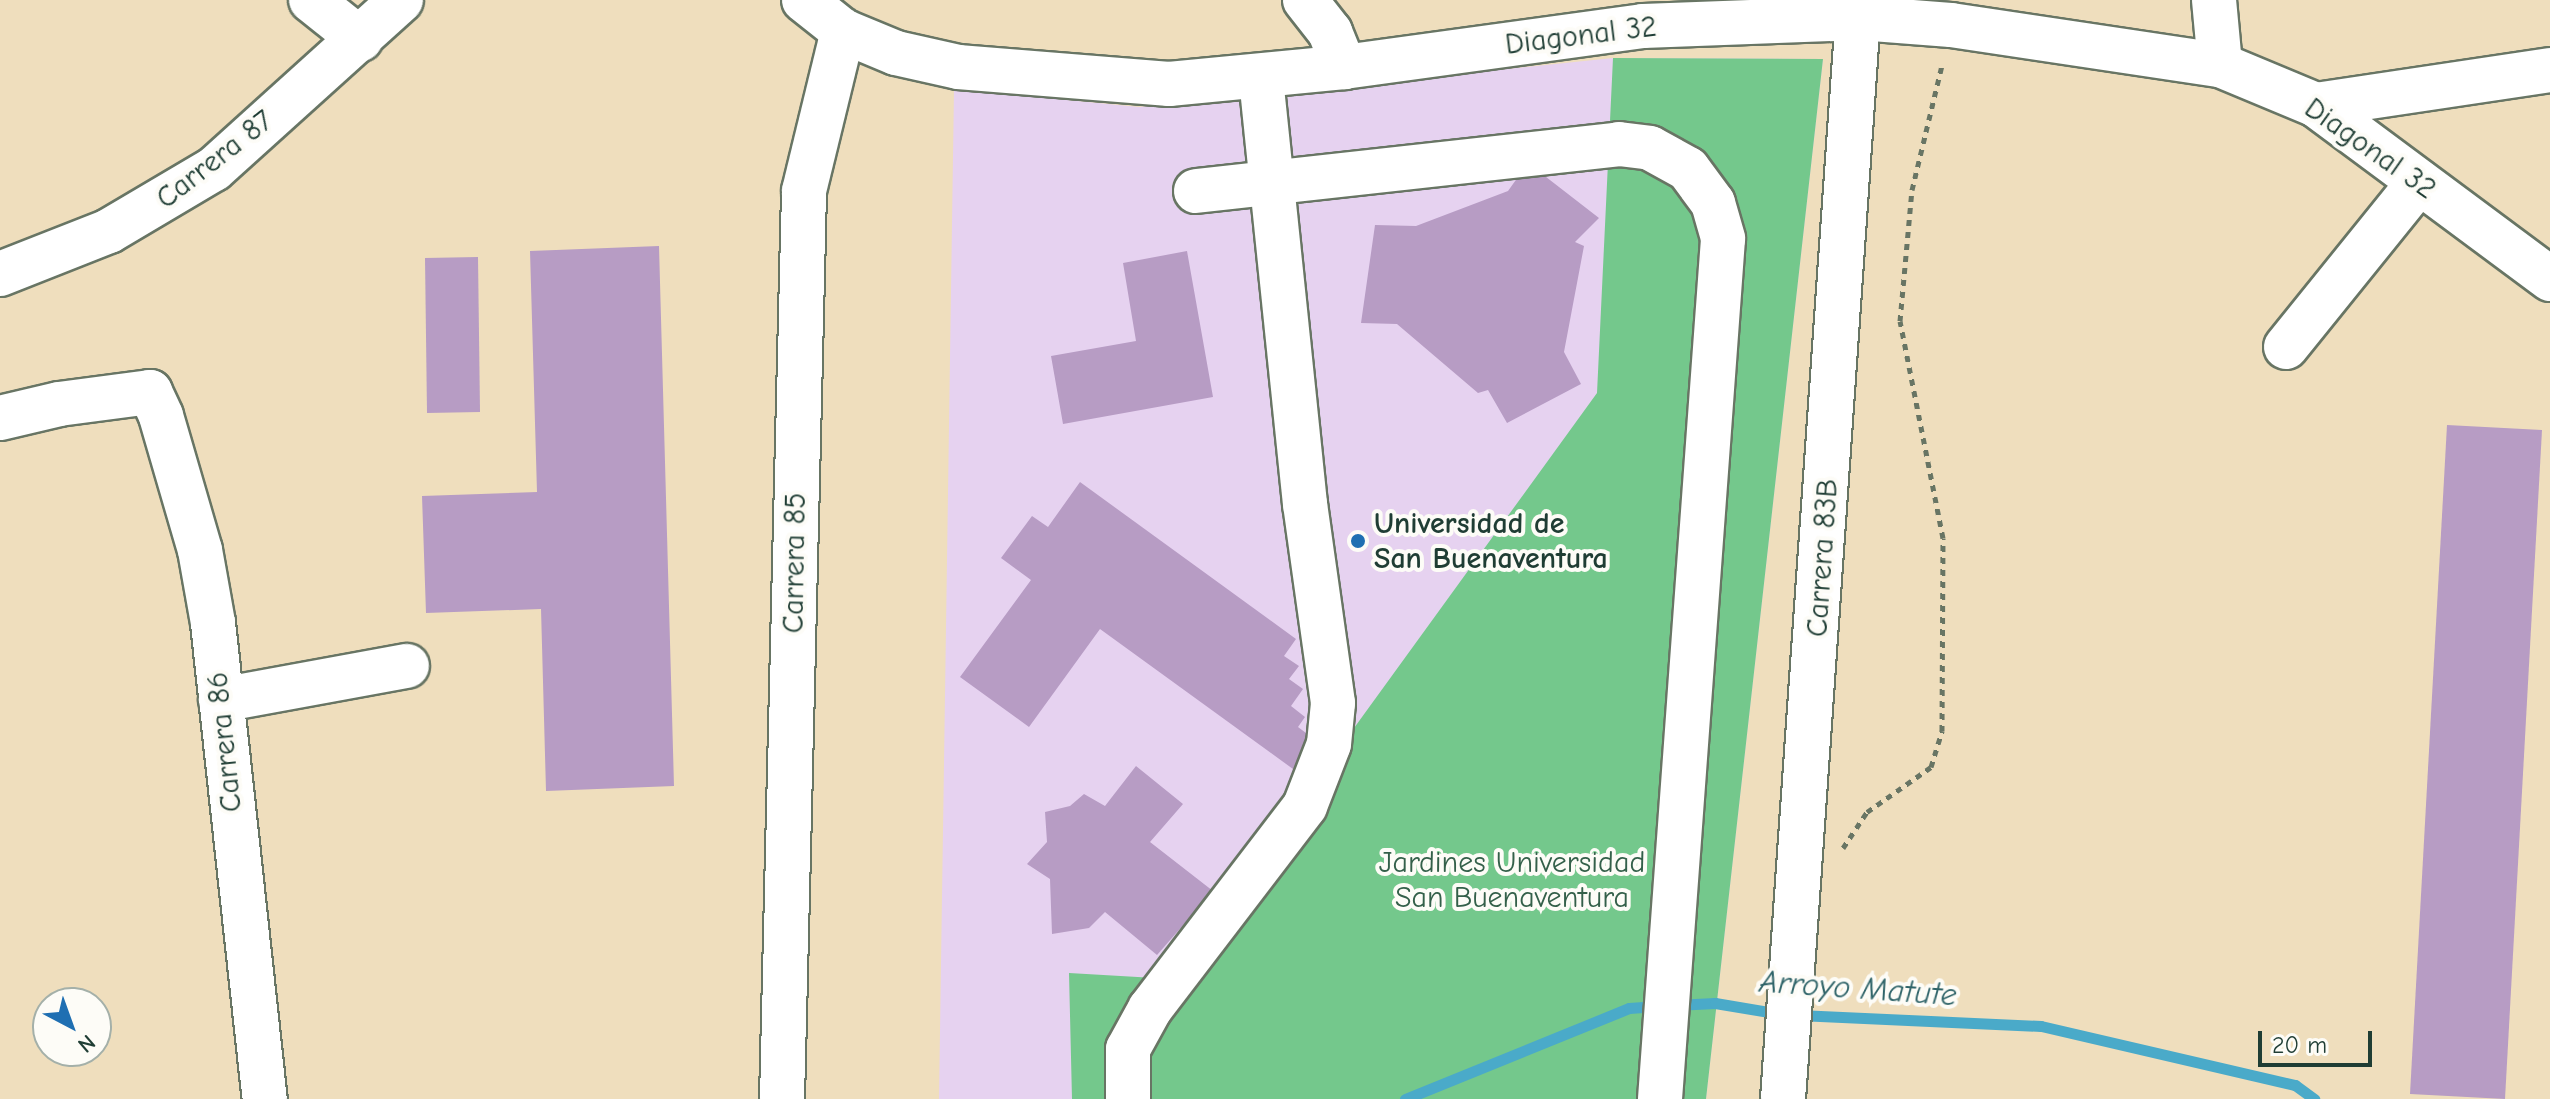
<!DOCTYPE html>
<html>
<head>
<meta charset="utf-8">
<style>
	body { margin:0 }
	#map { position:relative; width:2550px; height:1099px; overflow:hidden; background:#efdebd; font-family:"Comic Neue",sans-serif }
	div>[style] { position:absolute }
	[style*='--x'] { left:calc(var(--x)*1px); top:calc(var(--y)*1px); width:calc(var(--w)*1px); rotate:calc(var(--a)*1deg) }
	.built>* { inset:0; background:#e6d2f0 }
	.green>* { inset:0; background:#74c88c }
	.stream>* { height:11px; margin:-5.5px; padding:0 5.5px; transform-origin:5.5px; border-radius:5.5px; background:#4aaac9 }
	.building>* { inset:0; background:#b79cc4 }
	.path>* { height:5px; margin-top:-2.5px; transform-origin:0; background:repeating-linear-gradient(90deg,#687564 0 6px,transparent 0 12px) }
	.roads { filter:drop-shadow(2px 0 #687564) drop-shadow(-2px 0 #687564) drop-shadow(0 2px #687564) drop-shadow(0 -2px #687564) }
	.minor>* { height:44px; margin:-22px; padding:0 22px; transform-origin:22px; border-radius:22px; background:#fff }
	.dots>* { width:22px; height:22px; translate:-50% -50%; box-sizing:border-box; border:4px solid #fdfcf7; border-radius:50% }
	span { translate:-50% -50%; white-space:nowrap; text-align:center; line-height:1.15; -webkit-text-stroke:8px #fdfcf7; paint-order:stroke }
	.street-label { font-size:30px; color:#1f3d34 }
	.poi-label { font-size:30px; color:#1f3d34; font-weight:700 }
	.left { translate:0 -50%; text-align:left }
	.park-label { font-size:30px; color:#34604a }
	.water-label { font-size:32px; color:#2e6368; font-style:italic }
	.north { position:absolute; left:32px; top:987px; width:80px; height:80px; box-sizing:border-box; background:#fdfcf7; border:2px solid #a4b0a9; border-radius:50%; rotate:139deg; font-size:22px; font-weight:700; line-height:32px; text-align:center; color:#1f3d34 }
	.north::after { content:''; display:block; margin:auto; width:28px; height:36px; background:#1f6fb2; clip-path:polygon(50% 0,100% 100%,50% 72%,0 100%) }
	.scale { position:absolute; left:2258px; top:1031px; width:114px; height:36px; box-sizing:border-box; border:4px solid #1f3d34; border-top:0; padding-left:10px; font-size:24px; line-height:28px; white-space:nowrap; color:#1f3d34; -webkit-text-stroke:6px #fdfcf7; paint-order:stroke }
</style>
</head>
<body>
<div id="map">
	<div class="built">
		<i style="clip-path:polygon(1613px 58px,1823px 59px,1706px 1099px,939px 1099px,954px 89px,1139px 107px)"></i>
	</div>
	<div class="green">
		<i style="clip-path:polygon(1613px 58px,1823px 59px,1706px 1099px,1072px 1099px,1069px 973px,1172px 979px,1597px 393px)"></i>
	</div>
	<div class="stream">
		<i style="--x:1675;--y:1005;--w:40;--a:-2.9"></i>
		<i style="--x:1715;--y:1003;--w:67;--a:9.5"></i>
		<i style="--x:1798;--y:1015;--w:243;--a:2.6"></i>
		<i style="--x:2041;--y:1026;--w:261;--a:13.1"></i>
		<i style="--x:2295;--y:1085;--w:24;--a:36"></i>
		<i style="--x:1405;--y:1099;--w:242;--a:-22.1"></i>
		<i style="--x:1629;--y:1008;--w:29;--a:-4"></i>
	</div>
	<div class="building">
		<i style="clip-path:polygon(1528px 163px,1599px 218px,1575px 242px,1584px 246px,1564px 352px,1581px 384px,1507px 423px,1488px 390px,1478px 393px,1397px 324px,1361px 323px,1375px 225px,1416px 226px,1508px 191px)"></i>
		<i style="clip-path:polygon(659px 246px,674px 786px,546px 791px,541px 609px,426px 613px,422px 496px,537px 492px,530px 251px)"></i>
		<i style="clip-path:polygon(1187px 251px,1213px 397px,1063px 424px,1051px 356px,1136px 341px,1123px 263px)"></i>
		<i style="clip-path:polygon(478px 257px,480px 412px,427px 413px,425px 258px)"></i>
		<i style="clip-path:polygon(2447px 425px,2542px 430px,2505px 1099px,2410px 1094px)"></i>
		<i style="clip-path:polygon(1080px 482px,1296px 639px,1284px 656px,1299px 666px,1289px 679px,1303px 689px,1291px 706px,1305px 717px,1298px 727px,1314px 739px,1293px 769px,1100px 629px,1029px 727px,960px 677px,1031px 580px,1001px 558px,1032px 516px,1048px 527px)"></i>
		<i style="clip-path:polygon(1136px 766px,1183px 804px,1150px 842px,1213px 891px,1157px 955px,1105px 912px,1089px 928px,1052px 934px,1050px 879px,1027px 864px,1047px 842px,1045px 812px,1070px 806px,1084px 794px,1105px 806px)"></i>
	</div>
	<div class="path">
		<i style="--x:1843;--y:848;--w:43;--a:-56.3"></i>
		<i style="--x:1867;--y:812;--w:78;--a:-35.1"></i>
		<i style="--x:1931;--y:767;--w:38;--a:-73"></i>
		<i style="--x:1942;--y:731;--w:193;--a:-89.7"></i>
		<i style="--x:1943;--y:538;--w:221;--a:-101.2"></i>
		<i style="--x:1900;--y:321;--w:132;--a:-84.8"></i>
		<i style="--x:1912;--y:190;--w:129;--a:-76.5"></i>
	</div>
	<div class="roads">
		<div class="minor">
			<i style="--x:311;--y:0;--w:63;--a:38.5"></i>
			<i style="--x:804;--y:0;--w:50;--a:38.5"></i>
			<i style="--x:843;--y:31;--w:57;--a:22.5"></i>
			<i style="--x:896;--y:53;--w:64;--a:12.7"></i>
			<i style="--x:958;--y:67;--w:212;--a:4.6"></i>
			<i style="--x:1169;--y:84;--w:176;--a:-5.5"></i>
			<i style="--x:1344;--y:67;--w:302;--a:-7.8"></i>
			<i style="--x:1643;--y:26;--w:217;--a:-2.1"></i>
			<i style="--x:1860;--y:18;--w:91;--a:4.4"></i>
			<i style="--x:1951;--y:25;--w:272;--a:8.5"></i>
			<i style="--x:2220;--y:65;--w:104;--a:22.6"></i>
			<i style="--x:2316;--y:105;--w:292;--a:36.6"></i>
			<i style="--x:1305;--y:0;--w:41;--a:52"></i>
			<i style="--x:1330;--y:32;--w:38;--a:68"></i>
			<i style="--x:2214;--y:0;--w:65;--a:84.7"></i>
			<i style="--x:2316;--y:105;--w:237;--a:-8.5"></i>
			<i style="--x:1196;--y:191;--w:426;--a:-6.3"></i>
			<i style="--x:1619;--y:144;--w:31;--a:7"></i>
			<i style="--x:1650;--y:148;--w:43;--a:28.9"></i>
			<i style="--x:1688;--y:169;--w:42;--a:53.7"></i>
			<i style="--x:1713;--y:203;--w:37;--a:74"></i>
			<i style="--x:1723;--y:239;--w:862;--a:94.19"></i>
			<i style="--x:0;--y:274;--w:117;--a:-21.5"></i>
			<i style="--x:109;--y:231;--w:122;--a:-30.6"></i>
			<i style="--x:214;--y:169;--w:252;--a:-42.1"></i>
			<i style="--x:2286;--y:347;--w:212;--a:-51.1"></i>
			<i style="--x:0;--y:418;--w:61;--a:-13.3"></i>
			<i style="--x:59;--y:404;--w:92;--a:-7.5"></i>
			<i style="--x:150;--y:392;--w:26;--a:65"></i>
			<i style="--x:161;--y:416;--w:140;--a:73.8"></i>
			<i style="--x:200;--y:550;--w:74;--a:79.9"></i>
			<i style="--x:213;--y:623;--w:479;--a:83.8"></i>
			<i style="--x:221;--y:700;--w:189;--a:-10.4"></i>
			<i style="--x:782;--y:1099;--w:908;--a:-88.61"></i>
			<i style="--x:804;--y:191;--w:165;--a:-76.3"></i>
			<i style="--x:1128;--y:1099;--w:50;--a:-90"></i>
			<i style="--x:1128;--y:1049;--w:46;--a:-61.2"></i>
			<i style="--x:1150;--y:1009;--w:255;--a:-52.6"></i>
			<i style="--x:1305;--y:806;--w:66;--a:-68.8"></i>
			<i style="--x:1329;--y:744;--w:41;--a:-84.4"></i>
			<i style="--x:1333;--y:703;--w:201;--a:-98"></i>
			<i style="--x:1305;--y:504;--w:430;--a:-95.9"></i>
			<i style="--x:1783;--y:1099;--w:1102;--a:-86.04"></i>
		</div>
	</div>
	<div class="dots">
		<i style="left:1358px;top:541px;background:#1f6fb2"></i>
	</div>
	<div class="street-label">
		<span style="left:1581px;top:36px;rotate:-7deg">Diagonal 32</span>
		<span style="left:2370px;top:149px;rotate:35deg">Diagonal 32</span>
		<span style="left:215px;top:160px;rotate:-38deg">Carrera 87</span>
		<span style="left:1823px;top:558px;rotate:-86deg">Carrera 83B</span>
		<span style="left:795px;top:563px;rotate:-89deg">Carrera 85</span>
		<span style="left:225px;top:742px;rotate:-96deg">Carrera 86</span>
	</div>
	<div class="poi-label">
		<span class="left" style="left:1374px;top:541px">Universidad de<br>San Buenaventura</span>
	</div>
	<div class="park-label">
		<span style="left:1512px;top:880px">Jardines Universidad<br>San Buenaventura</span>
	</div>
	<div class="water-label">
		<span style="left:1858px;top:989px;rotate:4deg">Arroyo Matute</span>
	</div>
	<div class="north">N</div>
	<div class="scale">20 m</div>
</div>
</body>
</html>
